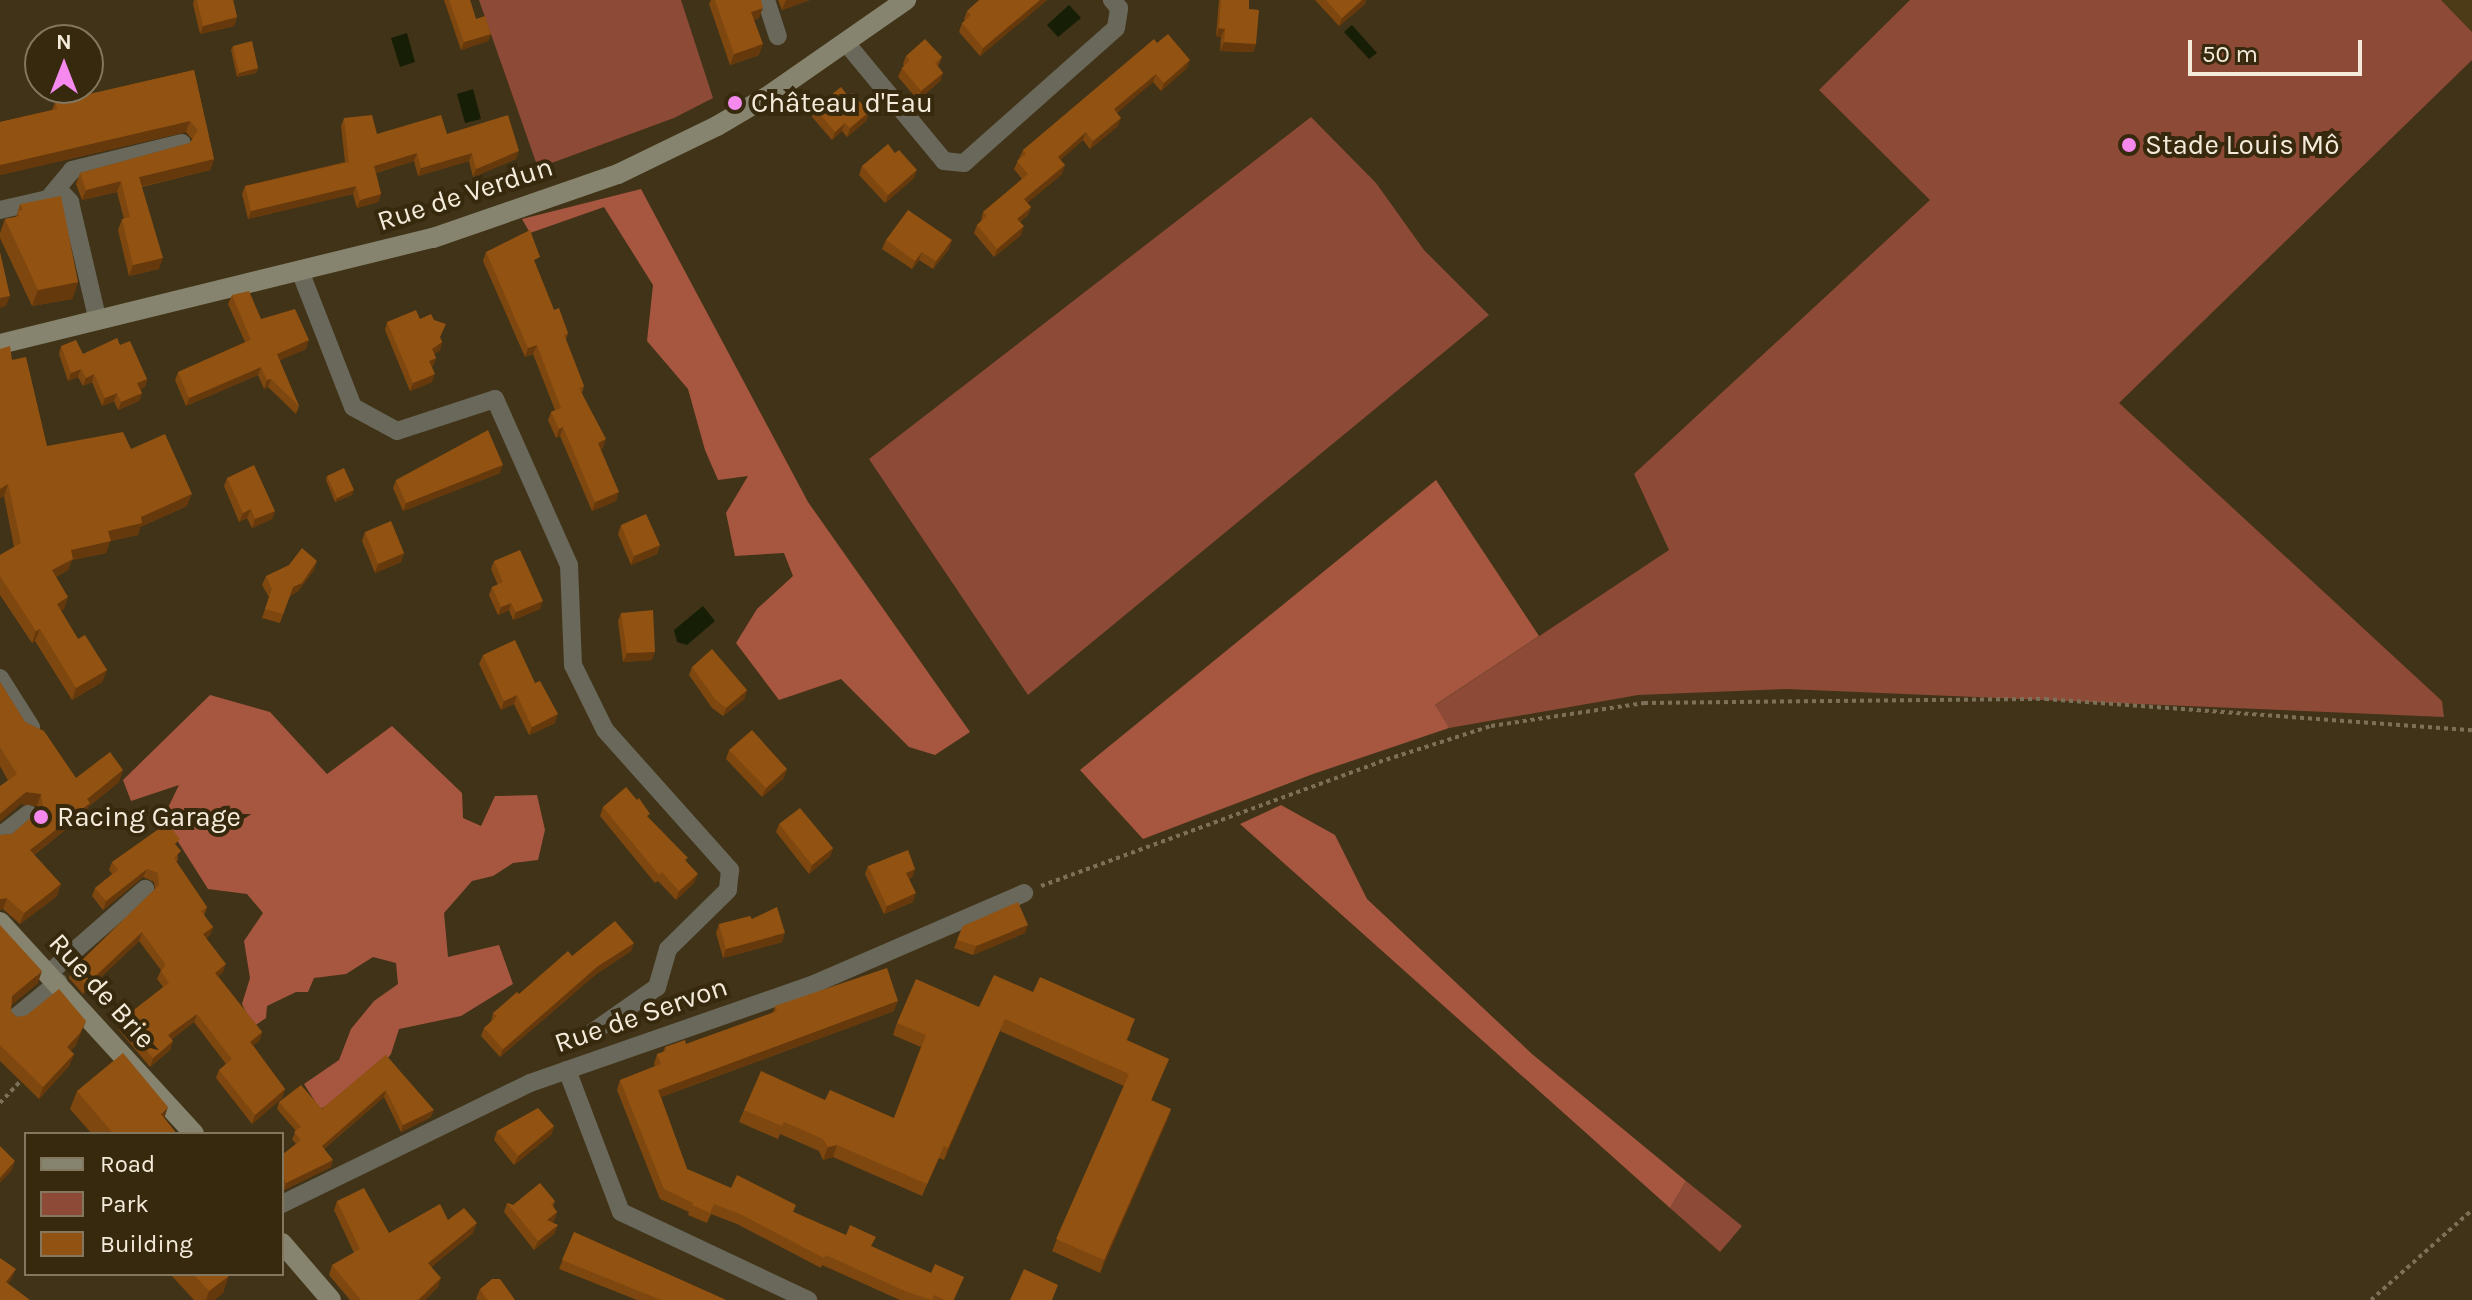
<!DOCTYPE html>
<html>
<head>
<meta charset="utf-8">
<style>
	body { margin:0 }
	#map { position:relative; width:2472px; height:1300px; overflow:hidden; background:#413317; font-family:Karla,sans-serif }
	div>[style] { position:absolute }
	[style*='--x'] { left:calc(var(--x)*1px); top:calc(var(--y)*1px); width:calc(var(--w)*1px); rotate:calc(var(--a)*1deg) }
	.built>* { inset:0; background:#4d3b18 }
	.green>* { inset:0; background:#8d4a37 }
	.forest>* { inset:0; background:#a75740 }
	.water>* { inset:0; background:#161f06 }
	.path>* { height:4px; margin-top:-2px; transform-origin:0; background:repeating-linear-gradient(90deg,#7c7058 0 4px,transparent 0 8px) }
	.street>* { height:18px; margin:-9px; padding:0 9px; transform-origin:9px; border-radius:9px; background:#69685a }
	.secondary>* { height:20px; margin:-10px; padding:0 10px; transform-origin:10px; border-radius:10px; background:#86846e }
	.wall>* { inset:0; background:#7e470f }
	.shaded-wall>* { inset:0; background:#66390d }
	.building>* { inset:0; background:#925212 }
	.dots>* { width:22px; height:22px; translate:-50% -50%; box-sizing:border-box; border:4px solid #37290d; border-radius:50% }
	span { translate:-50% -50%; white-space:nowrap; text-align:center; line-height:1.15; -webkit-text-stroke:8px #37290d; paint-order:stroke }
	.poi-label { font-size:28px; color:#f4ebdb }
	.left { translate:0 -50%; text-align:left }
	.street-label { font-size:28px; color:#f4ebdb }
	.legend { position:absolute; left:24px; top:1132px; width:260px; height:144px; box-sizing:border-box; background:#37290d; border:2px solid #83775f; margin:0; padding:10px 14px; list-style:none; font-size:24px; color:#f4ebdb }
	.legend li { display:flex; align-items:center; gap:16px; height:40px }
	.legend b { width:40px; border:2px solid #83775f }
	.north { position:absolute; left:24px; top:24px; width:80px; height:80px; box-sizing:border-box; background:#37290d; border:2px solid #83775f; border-radius:50%; rotate:0deg; font-size:22px; font-weight:700; line-height:32px; text-align:center; color:#f4ebdb }
	.north::after { content:''; display:block; margin:auto; width:28px; height:36px; background:#f589ee; clip-path:polygon(50% 0,100% 100%,50% 72%,0 100%) }
	.scale { position:absolute; left:2188px; top:40px; width:174px; height:36px; box-sizing:border-box; border:4px solid #f4ebdb; border-top:0; padding-left:10px; font-size:24px; line-height:28px; white-space:nowrap; color:#f4ebdb; -webkit-text-stroke:6px #37290d; paint-order:stroke }
</style>
</head>
<body>
<div id="map">
	<div class="built">
		<i style="clip-path:polygon(2441px 0,2472px 0,2472px 32px)"></i>
	</div>
	<div class="green">
		<i style="clip-path:polygon(479px 0,681px 0,713px 98px,674px 118px,538px 168px)"></i>
		<i style="clip-path:polygon(1910px 0,2441px 0,2472px 32px,2472px 60px,2119px 403px,2442px 701px,2444px 717px,1787px 689px,1638px 695px,1449px 728px,1434px 706px,1669px 550px,1634px 474px,1930px 200px,1819px 90px)"></i>
		<i style="clip-path:polygon(1311px 117px,1376px 183px,1424px 250px,1489px 315px,1028px 695px,869px 459px)"></i>
		<i style="clip-path:polygon(1686px 1181px,1742px 1226px,1720px 1252px,1670px 1208px)"></i>
	</div>
	<div class="forest">
		<i style="clip-path:polygon(641px 189px,808px 502px,970px 732px,935px 755px,909px 747px,841px 679px,779px 700px,736px 643px,757px 609px,793px 576px,784px 553px,735px 556px,726px 513px,748px 476px,718px 480px,705px 450px,688px 389px,647px 341px,653px 285px,604px 207px,530px 233px,522px 219px)"></i>
		<i style="clip-path:polygon(1436px 480px,1539px 636px,1435px 705px,1449px 728px,1313px 774px,1143px 839px,1080px 770px)"></i>
		<i style="clip-path:polygon(210px 695px,270px 712px,327px 774px,392px 726px,462px 793px,463px 818px,481px 826px,495px 796px,537px 795px,545px 830px,538px 860px,513px 863px,493px 876px,472px 881px,444px 913px,448px 957px,499px 945px,513px 984px,461px 1016px,399px 1029px,391px 1054px,364px 1089px,320px 1109px,304px 1084px,339px 1060px,351px 1029px,374px 1001px,398px 984px,396px 963px,373px 957px,346px 974px,314px 978px,308px 992px,296px 992px,267px 1006px,266px 1018px,253px 1027px,242px 1004px,250px 978px,244px 941px,263px 913px,247px 894px,208px 889px,163px 818px,179px 785px,131px 801px,123px 780px)"></i>
		<i style="clip-path:polygon(1281px 805px,1335px 835px,1367px 899px,1532px 1054px,1686px 1181px,1670px 1208px,1240px 824px)"></i>
	</div>
	<div class="water">
		<i style="clip-path:polygon(1069px 5px,1081px 18px,1058px 37px,1047px 25px)"></i>
		<i style="clip-path:polygon(1352px 25px,1377px 53px,1369px 59px,1344px 32px)"></i>
		<i style="clip-path:polygon(407px 33px,415px 62px,400px 67px,391px 38px)"></i>
		<i style="clip-path:polygon(473px 89px,481px 119px,465px 123px,457px 94px)"></i>
		<i style="clip-path:polygon(703px 606px,715px 621px,687px 645px,677px 642px,674px 630px)"></i>
	</div>
	<div class="path">
		<i style="--x:1041;--y:886;--w:360;--a:-20.1"></i>
		<i style="--x:1379;--y:762;--w:118;--a:-17.8"></i>
		<i style="--x:1491;--y:726;--w:155;--a:-8.5"></i>
		<i style="--x:1644;--y:703;--w:401;--a:-0.6"></i>
		<i style="--x:2045;--y:699;--w:428;--a:4.2"></i>
		<i style="--x:0;--y:1103;--w:34;--a:-47"></i>
		<i style="--x:2371;--y:1300;--w:135;--a:-41.7"></i>
	</div>
	<div class="street">
		<i style="--x:766;--y:0;--w:38;--a:72"></i>
		<i style="--x:847;--y:44;--w:152;--a:50.3"></i>
		<i style="--x:944;--y:161;--w:20;--a:6"></i>
		<i style="--x:964;--y:163;--w:203;--a:-41.6"></i>
		<i style="--x:1116;--y:28;--w:20;--a:-81"></i>
		<i style="--x:1119;--y:8;--w:11;--a:-131"></i>
		<i style="--x:58;--y:189;--w:18;--a:47"></i>
		<i style="--x:70;--y:202;--w:122;--a:76.8"></i>
		<i style="--x:0;--y:210;--w:49;--a:-12.9"></i>
		<i style="--x:48;--y:199;--w:38;--a:-50"></i>
		<i style="--x:72;--y:170;--w:113;--a:-13.8"></i>
		<i style="--x:300;--y:271;--w:146;--a:68.7"></i>
		<i style="--x:353;--y:407;--w:50;--a:28.6"></i>
		<i style="--x:397;--y:431;--w:103;--a:-18.1"></i>
		<i style="--x:495;--y:399;--w:182;--a:66"></i>
		<i style="--x:569;--y:565;--w:100;--a:87.7"></i>
		<i style="--x:573;--y:665;--w:72;--a:63.8"></i>
		<i style="--x:605;--y:730;--w:188;--a:48.2"></i>
		<i style="--x:730;--y:870;--w:20;--a:96"></i>
		<i style="--x:728;--y:890;--w:84;--a:135.5"></i>
		<i style="--x:668;--y:949;--w:40;--a:106"></i>
		<i style="--x:657;--y:987;--w:90;--a:144.9"></i>
		<i style="--x:0;--y:678;--w:58;--a:57.7"></i>
		<i style="--x:0;--y:836;--w:36;--a:-38"></i>
		<i style="--x:49;--y:973;--w:128;--a:-41.2"></i>
		<i style="--x:16;--y:1017;--w:55;--a:-39.8"></i>
		<i style="--x:567;--y:1070;--w:152;--a:69.2"></i>
		<i style="--x:621;--y:1212;--w:207;--a:25.2"></i>
		<i style="--x:282;--y:1204;--w:276;--a:-26"></i>
		<i style="--x:530;--y:1083;--w:301;--a:-19.2"></i>
		<i style="--x:814;--y:984;--w:229;--a:-23.4"></i>
	</div>
	<div class="secondary">
		<i style="--x:0;--y:344;--w:446;--a:-13.8"></i>
		<i style="--x:433;--y:238;--w:196;--a:-19.1"></i>
		<i style="--x:618;--y:174;--w:110;--a:-25.9"></i>
		<i style="--x:717;--y:126;--w:56;--a:-30.3"></i>
		<i style="--x:765;--y:98;--w:172;--a:-34.8"></i>
		<i style="--x:0;--y:922;--w:287;--a:47.5"></i>
		<i style="--x:282;--y:1243;--w:75;--a:49.3"></i>
	</div>
	<div class="wall">
		<i style="clip-path:polygon(194px 0,233px 0,237px 17px,234px 26px,200px 34px,193px 4px)"></i>
		<i style="clip-path:polygon(444px 0,470px 0,476px 19px,491px 34px,488px 41px,461px 50px)"></i>
		<i style="clip-path:polygon(711px 0,761px 0,759px 18px,754px 20px,759px 55px,730px 65px,709px 4px)"></i>
		<i style="clip-path:polygon(778px 0,810px 0,782px 10px)"></i>
		<i style="clip-path:polygon(1047px 0,980px 56px,959px 32px,962px 23px,965px 21px,964px 19px,967px 11px)"></i>
		<i style="clip-path:polygon(1219px 0,1249px 0,1249px 9px,1256px 44px,1253px 52px,1220px 51px,1221px 37px,1216px 36px)"></i>
		<i style="clip-path:polygon(1315px 0,1366px 0,1365px 4px,1339px 26px)"></i>
		<i style="clip-path:polygon(1157px 43px,1187px 68px,1161px 91px,1153px 82px,1139px 93px,1117px 113px,1118px 126px,1090px 149px,1083px 140px,1060px 160px,1062px 174px,1027px 203px,1031px 207px,1028px 215px,1020px 222px,1021px 235px,994px 257px,974px 233px,977px 225px,981px 221px,983px 212px,1022px 179px,1014px 169px,1023px 150px)"></i>
		<i style="clip-path:polygon(233px 46px,258px 68px,256px 73px,237px 77px,231px 50px)"></i>
		<i style="clip-path:polygon(906px 56px,942px 57px,938px 66px,943px 73px,940px 81px,918px 100px,898px 77px,902px 68px,904px 66px,903px 64px)"></i>
		<i style="clip-path:polygon(194px 70px,214px 159px,210px 170px,142px 187px,159px 269px,129px 276px,118px 230px,122px 219px,124px 219px,117px 192px,82px 200px,76px 184px,80px 173px,190px 143px,192px 139px,186px 132px,0 175px,0 122px,52px 110px,55px 102px)"></i>
		<i style="clip-path:polygon(815px 108px,869px 112px,866px 121px,847px 137px,842px 131px,832px 140px,812px 117px)"></i>
		<i style="clip-path:polygon(344px 118px,377px 134px,447px 134px,516px 159px,473px 177px,469px 161px,418px 176px,414px 161px,376px 173px,381px 194px,378px 202px,357px 208px,353px 194px,248px 219px,242px 194px,245px 186px,345px 162px,341px 126px)"></i>
		<i style="clip-path:polygon(862px 166px,914px 178px,885px 203px,859px 175px)"></i>
		<i style="clip-path:polygon(20px 204px,78px 282px,72px 299px,32px 306px,0 238px,0 233px,5px 219px,16px 217px)"></i>
		<i style="clip-path:polygon(886px 240px,949px 249px,933px 269px,919px 260px,912px 269px,882px 249px)"></i>
		<i style="clip-path:polygon(486px 252px,536px 266px,554px 310px,568px 333px,566px 339px,584px 386px,582px 393px,603px 448px,600px 449px,616px 501px,592px 511px,560px 436px,556px 438px,548px 420px,551px 412px,555px 410px,533px 354px,525px 357px,483px 261px)"></i>
		<i style="clip-path:polygon(232px 295px,261px 319px,306px 349px,279px 360px,299px 406px,296px 414px,268px 387px,264px 389px,258px 375px,186px 406px,175px 380px,178px 372px,245px 342px,228px 304px)"></i>
		<i style="clip-path:polygon(420px 319px,440px 338px,442px 342px,440px 350px,434px 354px,436px 358px,433px 366px,432px 367px,432px 382px,410px 391px,385px 330px,387px 322px)"></i>
		<i style="clip-path:polygon(61px 346px,147px 379px,145px 387px,140px 389px,142px 393px,139px 401px,118px 410px,114px 401px,102px 406px,92px 382px,83px 386px,78px 377px,68px 381px,59px 354px)"></i>
		<i style="clip-path:polygon(0 349px,12px 360px,47px 446px,131px 449px,187px 506px,140px 527px,138px 535px,110px 541px,106px 553px,72px 560px,68px 570px,56px 577px,64px 609px,61px 611px,78px 639px,107px 670px,102px 682px,72px 700px,35px 641px,32px 643px,0 595px,0 555px,14px 547px,4px 496px,0 498px)"></i>
		<i style="clip-path:polygon(500px 473px,403px 511px,393px 488px,396px 480px)"></i>
		<i style="clip-path:polygon(327px 476px,352px 495px,335px 502px,326px 480px)"></i>
		<i style="clip-path:polygon(227px 478px,275px 511px,272px 519px,252px 528px,247px 518px,239px 522px,224px 486px)"></i>
		<i style="clip-path:polygon(621px 525px,660px 545px,657px 554px,631px 565px,618px 534px)"></i>
		<i style="clip-path:polygon(365px 532px,404px 553px,401px 562px,375px 573px,362px 541px)"></i>
		<i style="clip-path:polygon(494px 561px,540px 609px,513px 620px,509px 610px,498px 615px,489px 595px,492px 587px,498px 585px,491px 569px)"></i>
		<i style="clip-path:polygon(314px 570px,298px 591px,290px 596px,280px 623px,262px 618px,269px 597px,262px 585px,266px 576px)"></i>
		<i style="clip-path:polygon(621px 613px,652px 660px,623px 662px,618px 621px)"></i>
		<i style="clip-path:polygon(483px 655px,555px 723px,529px 735px,514px 704px,501px 710px,479px 664px)"></i>
		<i style="clip-path:polygon(692px 667px,747px 690px,744px 699px,723px 716px,712px 708px,689px 675px)"></i>
		<i style="clip-path:polygon(0 682px,25px 722px,76px 778px,119px 782px,88px 807px,85px 814px,34px 855px,57px 896px,20px 924px,3px 909px,0 910px,0 835px,12px 834px,38px 812px,37px 806px,21px 804px,0 766px)"></i>
		<i style="clip-path:polygon(729px 750px,784px 778px,762px 797px,726px 759px)"></i>
		<i style="clip-path:polygon(603px 807px,648px 818px,686px 861px,694px 883px,676px 900px,658px 881px,655px 883px,600px 816px)"></i>
		<i style="clip-path:polygon(779px 824px,833px 848px,830px 856px,809px 874px,776px 832px)"></i>
		<i style="clip-path:polygon(177px 846px,178px 860px,176px 862px,207px 907px,204px 916px,213px 927px,210px 935px,206px 938px,223px 972px,218px 976px,262px 1032px,259px 1041px,253px 1045px,285px 1089px,282px 1098px,252px 1124px,216px 1078px,219px 1070px,226px 1064px,194px 1022px,172px 1039px,170px 1050px,150px 1067px,118px 1029px,121px 1020px,163px 987px,157px 979px,161px 970px,139px 941px,83px 994px,69px 978px,72px 970px,155px 889px,154px 882px,143px 877px,103px 910px,92px 896px,95px 888px,112px 874px,109px 870px,112px 862px)"></i>
		<i style="clip-path:polygon(868px 866px,915px 869px,912px 877px,909px 879px,913px 902px,884px 914px,865px 874px)"></i>
		<i style="clip-path:polygon(752px 919px,782px 942px,723px 958px,716px 933px,719px 924px)"></i>
		<i style="clip-path:polygon(0 925px,38px 983px,11px 1005px,11px 1012px,17px 1017px,76px 1045px,70px 1051px,74px 1054px,69px 1066px,39px 1099px,0 1061px)"></i>
		<i style="clip-path:polygon(963px 926px,1025px 933px,973px 955px,954px 948px)"></i>
		<i style="clip-path:polygon(634px 943px,631px 951px,595px 975px,500px 1057px,481px 1036px,484px 1028px,491px 1022px,493px 1013px,572px 956px)"></i>
		<i style="clip-path:polygon(1033px 992px,1131px 1031px,1127px 1040px,1169px 1059px,1151px 1101px,1171px 1109px,1100px 1273px,1052px 1251px,1124px 1086px,1000px 1031px,944px 1160px,939px 1158px,922px 1196px,833px 1157px,823px 1160px,819px 1151px,780px 1134px,778px 1139px,739px 1122px,744px 1110px,825px 1100px,894px 1118px,921px 1047px,893px 1035px,897px 1023px,979px 1007px)"></i>
		<i style="clip-path:polygon(775px 1006px,894px 1011px,661px 1097px,687px 1169px,731px 1188px,794px 1212px,931px 1273px,964px 1277px,954px 1300px,900px 1300px,822px 1265px,821px 1268px,737px 1224px,711px 1214px,707px 1223px,688px 1215px,689px 1212px,660px 1199px,617px 1090px,620px 1080px,655px 1066px,654px 1064px,657px 1054px,663px 1052px,665px 1047px,686px 1044px,773px 1013px)"></i>
		<i style="clip-path:polygon(386px 1055px,431px 1117px,401px 1132px,384px 1097px,324px 1149px,331px 1167px,284px 1190px,282px 1186px,282px 1155px,296px 1144px,292px 1139px,296px 1131px,277px 1109px,279px 1102px,322px 1109px)"></i>
		<i style="clip-path:polygon(77px 1091px,164px 1118px,177px 1134px,92px 1134px,70px 1109px)"></i>
		<i style="clip-path:polygon(554px 1126px,551px 1135px,514px 1165px,494px 1140px,497px 1131px)"></i>
		<i style="clip-path:polygon(337px 1201px,389px 1233px,448px 1220px,473px 1233px,431px 1267px,438px 1287px,425px 1300px,350px 1300px,329px 1275px,332px 1265px,354px 1253px,334px 1210px)"></i>
		<i style="clip-path:polygon(555px 1201px,553px 1206px,557px 1212px,554px 1221px,552px 1223px,558px 1225px,554px 1234px,534px 1250px,504px 1212px,507px 1203px,513px 1205px)"></i>
		<i style="clip-path:polygon(574px 1232px,726px 1300px,637px 1300px,559px 1269px)"></i>
		<i style="clip-path:polygon(170px 1274px,228px 1274px,223px 1293px,214px 1300px,194px 1300px)"></i>
		<i style="clip-path:polygon(480px 1289px,515px 1300px,477px 1300px,476px 1299px)"></i>
	</div>
	<div class="shaded-wall">
		<i style="clip-path:polygon(786px 0,810px 0,782px 10px)"></i>
		<i style="clip-path:polygon(1040px 0,1047px 0,980px 56px,983px 48px)"></i>
		<i style="clip-path:polygon(1362px 0,1366px 0,1365px 4px,1339px 26px,1342px 18px)"></i>
		<i style="clip-path:polygon(763px 8px,759px 18px,748px 23px,751px 12px)"></i>
		<i style="clip-path:polygon(237px 17px,234px 26px,200px 34px,203px 26px)"></i>
		<i style="clip-path:polygon(1219px 28px,1225px 29px,1221px 37px,1216px 36px)"></i>
		<i style="clip-path:polygon(491px 34px,488px 41px,461px 50px,464px 42px)"></i>
		<i style="clip-path:polygon(1224px 42px,1256px 44px,1253px 52px,1220px 51px)"></i>
		<i style="clip-path:polygon(763px 44px,759px 55px,730px 65px,734px 54px)"></i>
		<i style="clip-path:polygon(1190px 60px,1187px 68px,1161px 91px,1164px 83px)"></i>
		<i style="clip-path:polygon(258px 68px,256px 73px,237px 77px,239px 73px)"></i>
		<i style="clip-path:polygon(943px 73px,940px 81px,918px 100px,921px 91px)"></i>
		<i style="clip-path:polygon(1156px 74px,1153px 82px,1111px 118px,1114px 109px)"></i>
		<i style="clip-path:polygon(869px 112px,866px 121px,847px 137px,850px 128px)"></i>
		<i style="clip-path:polygon(1121px 118px,1118px 126px,1090px 149px,1093px 141px)"></i>
		<i style="clip-path:polygon(190px 121px,186px 132px,0 175px,0 165px)"></i>
		<i style="clip-path:polygon(845px 123px,842px 131px,832px 140px,835px 132px)"></i>
		<i style="clip-path:polygon(1086px 132px,1083px 140px,1055px 165px,1058px 157px)"></i>
		<i style="clip-path:polygon(519px 151px,516px 159px,473px 177px,476px 169px)"></i>
		<i style="clip-path:polygon(417px 153px,414px 161px,371px 174px,374px 166px)"></i>
		<i style="clip-path:polygon(472px 153px,469px 161px,418px 176px,421px 168px)"></i>
		<i style="clip-path:polygon(214px 159px,210px 170px,135px 188px,139px 177px)"></i>
		<i style="clip-path:polygon(1065px 165px,1062px 174px,1021px 208px,1024px 199px)"></i>
		<i style="clip-path:polygon(917px 170px,914px 178px,885px 203px,888px 195px)"></i>
		<i style="clip-path:polygon(121px 181px,117px 192px,82px 200px,86px 190px)"></i>
		<i style="clip-path:polygon(356px 186px,353px 194px,248px 219px,251px 211px)"></i>
		<i style="clip-path:polygon(381px 194px,378px 202px,357px 208px,360px 200px)"></i>
		<i style="clip-path:polygon(1031px 207px,1028px 215px,1014px 227px,1017px 219px)"></i>
		<i style="clip-path:polygon(1024px 226px,1021px 235px,994px 257px,997px 249px)"></i>
		<i style="clip-path:polygon(952px 240px,949px 249px,933px 269px,936px 261px)"></i>
		<i style="clip-path:polygon(922px 252px,919px 260px,912px 269px,915px 261px)"></i>
		<i style="clip-path:polygon(163px 258px,159px 269px,129px 276px,133px 265px)"></i>
		<i style="clip-path:polygon(78px 282px,72px 299px,32px 306px,38px 290px)"></i>
		<i style="clip-path:polygon(10px 296px,6px 306px,0 308px,0 298px)"></i>
		<i style="clip-path:polygon(309px 340px,306px 349px,274px 363px,277px 354px)"></i>
		<i style="clip-path:polygon(442px 342px,440px 350px,430px 357px,432px 349px)"></i>
		<i style="clip-path:polygon(537px 345px,533px 354px,525px 357px,528px 348px)"></i>
		<i style="clip-path:polygon(436px 358px,433px 366px,426px 369px,429px 361px)"></i>
		<i style="clip-path:polygon(261px 367px,258px 375px,186px 406px,189px 398px)"></i>
		<i style="clip-path:polygon(81px 369px,78px 377px,68px 381px,71px 373px)"></i>
		<i style="clip-path:polygon(94px 374px,92px 382px,83px 386px,86px 378px)"></i>
		<i style="clip-path:polygon(435px 374px,432px 382px,410px 391px,413px 383px)"></i>
		<i style="clip-path:polygon(147px 379px,145px 387px,134px 391px,137px 383px)"></i>
		<i style="clip-path:polygon(271px 379px,268px 387px,264px 389px,267px 380px)"></i>
		<i style="clip-path:polygon(117px 393px,114px 401px,102px 406px,105px 398px)"></i>
		<i style="clip-path:polygon(142px 393px,139px 401px,118px 410px,121px 402px)"></i>
		<i style="clip-path:polygon(563px 427px,560px 436px,556px 438px,559px 429px)"></i>
		<i style="clip-path:polygon(606px 439px,603px 448px,595px 451px,598px 443px)"></i>
		<i style="clip-path:polygon(503px 465px,500px 473px,403px 511px,406px 503px)"></i>
		<i style="clip-path:polygon(8px 484px,4px 496px,0 498px,0 489px)"></i>
		<i style="clip-path:polygon(354px 490px,352px 495px,335px 502px,337px 498px)"></i>
		<i style="clip-path:polygon(619px 492px,616px 501px,592px 511px,595px 502px)"></i>
		<i style="clip-path:polygon(192px 494px,187px 506px,140px 527px,138px 535px,110px 541px,106px 553px,72px 560px,68px 570px,47px 582px,52px 570px,71px 550px,108px 531px)"></i>
		<i style="clip-path:polygon(251px 509px,247px 518px,239px 522px,243px 513px)"></i>
		<i style="clip-path:polygon(275px 511px,272px 519px,252px 528px,255px 519px)"></i>
		<i style="clip-path:polygon(660px 545px,657px 554px,631px 565px,634px 556px)"></i>
		<i style="clip-path:polygon(404px 553px,401px 562px,375px 573px,378px 564px)"></i>
		<i style="clip-path:polygon(317px 561px,314px 570px,298px 591px,290px 596px,293px 587px)"></i>
		<i style="clip-path:polygon(68px 597px,64px 609px,52px 616px,57px 604px)"></i>
		<i style="clip-path:polygon(543px 601px,540px 609px,513px 620px,516px 612px)"></i>
		<i style="clip-path:polygon(511px 603px,509px 610px,498px 615px,501px 607px)"></i>
		<i style="clip-path:polygon(40px 629px,35px 641px,32px 643px,36px 631px)"></i>
		<i style="clip-path:polygon(655px 652px,652px 660px,623px 662px,627px 653px)"></i>
		<i style="clip-path:polygon(107px 670px,102px 682px,72px 700px,76px 688px)"></i>
		<i style="clip-path:polygon(747px 690px,744px 699px,723px 716px,726px 708px)"></i>
		<i style="clip-path:polygon(517px 695px,514px 704px,501px 710px,504px 701px)"></i>
		<i style="clip-path:polygon(558px 714px,555px 723px,529px 735px,532px 727px)"></i>
		<i style="clip-path:polygon(787px 769px,784px 778px,762px 797px,766px 788px)"></i>
		<i style="clip-path:polygon(123px 770px,119px 782px,88px 807px,85px 814px,26px 861px,30px 850px,87px 799px)"></i>
		<i style="clip-path:polygon(26px 792px,41px 794px,37px 806px,21px 804px,0 822px,0 814px)"></i>
		<i style="clip-path:polygon(833px 848px,830px 856px,809px 874px,812px 865px)"></i>
		<i style="clip-path:polygon(147px 869px,143px 877px,103px 910px,106px 901px)"></i>
		<i style="clip-path:polygon(915px 869px,912px 877px,903px 882px,906px 873px)"></i>
		<i style="clip-path:polygon(698px 874px,694px 883px,676px 900px,679px 891px)"></i>
		<i style="clip-path:polygon(61px 884px,57px 896px,20px 924px,24px 913px)"></i>
		<i style="clip-path:polygon(916px 893px,913px 902px,884px 914px,887px 906px)"></i>
		<i style="clip-path:polygon(7px 898px,3px 909px,0 910px,0 899px)"></i>
		<i style="clip-path:polygon(1028px 925px,1025px 933px,973px 955px,976px 946px)"></i>
		<i style="clip-path:polygon(213px 927px,210px 935px,200px 943px,203px 934px)"></i>
		<i style="clip-path:polygon(142px 932px,139px 941px,83px 994px,86px 985px)"></i>
		<i style="clip-path:polygon(785px 933px,782px 942px,723px 958px,726px 949px)"></i>
		<i style="clip-path:polygon(634px 943px,631px 951px,595px 975px,500px 1057px,503px 1049px,598px 966px)"></i>
		<i style="clip-path:polygon(226px 964px,223px 972px,212px 981px,215px 973px)"></i>
		<i style="clip-path:polygon(42px 971px,38px 983px,8px 1008px,12px 996px)"></i>
		<i style="clip-path:polygon(898px 1001px,894px 1011px,655px 1099px,658px 1090px)"></i>
		<i style="clip-path:polygon(197px 1014px,194px 1022px,165px 1044px,168px 1035px)"></i>
		<i style="clip-path:polygon(1005px 1019px,1000px 1031px,944px 1160px,948px 1148px)"></i>
		<i style="clip-path:polygon(86px 1021px,76px 1045px,63px 1059px,67px 1047px)"></i>
		<i style="clip-path:polygon(262px 1032px,259px 1041px,247px 1050px,250px 1042px)"></i>
		<i style="clip-path:polygon(173px 1041px,170px 1050px,150px 1067px,153px 1058px)"></i>
		<i style="clip-path:polygon(74px 1054px,69px 1066px,39px 1099px,43px 1087px)"></i>
		<i style="clip-path:polygon(285px 1089px,282px 1098px,252px 1124px,255px 1115px)"></i>
		<i style="clip-path:polygon(386px 1090px,384px 1097px,319px 1153px,322px 1146px)"></i>
		<i style="clip-path:polygon(168px 1107px,162px 1125px,161px 1114px)"></i>
		<i style="clip-path:polygon(1171px 1109px,1167px 1121px,1100px 1273px,1104px 1260px)"></i>
		<i style="clip-path:polygon(434px 1110px,431px 1117px,401px 1132px,403px 1125px)"></i>
		<i style="clip-path:polygon(554px 1126px,551px 1135px,514px 1165px,518px 1156px)"></i>
		<i style="clip-path:polygon(837px 1145px,833px 1157px,823px 1160px,828px 1147px)"></i>
		<i style="clip-path:polygon(333px 1160px,331px 1167px,284px 1190px,286px 1183px)"></i>
		<i style="clip-path:polygon(15px 1161px,12px 1170px,0 1183px,0 1178px)"></i>
		<i style="clip-path:polygon(557px 1212px,554px 1221px,544px 1229px,547px 1220px)"></i>
		<i style="clip-path:polygon(477px 1223px,473px 1233px,424px 1272px,428px 1263px)"></i>
		<i style="clip-path:polygon(558px 1225px,554px 1234px,534px 1250px,538px 1241px)"></i>
		<i style="clip-path:polygon(16px 1269px,12px 1278px,3px 1291px,6px 1282px)"></i>
		<i style="clip-path:polygon(229px 1276px,223px 1293px,214px 1300px,206px 1300px,209px 1291px)"></i>
		<i style="clip-path:polygon(441px 1278px,438px 1287px,425px 1300px,418px 1300px)"></i>
	</div>
	<div class="building">
		<i style="clip-path:polygon(197px 0,233px 0,237px 17px,203px 26px)"></i>
		<i style="clip-path:polygon(449px 0,470px 0,476px 19px,485px 16px,491px 34px,464px 42px)"></i>
		<i style="clip-path:polygon(715px 0,761px 0,763px 8px,751px 12px,763px 44px,734px 54px)"></i>
		<i style="clip-path:polygon(979px 0,1040px 0,983px 48px,962px 23px,971px 15px,967px 11px)"></i>
		<i style="clip-path:polygon(1221px 0,1249px 0,1249px 9px,1259px 10px,1256px 44px,1224px 42px,1225px 29px,1219px 28px)"></i>
		<i style="clip-path:polygon(1326px 0,1362px 0,1342px 18px)"></i>
		<i style="clip-path:polygon(1168px 34px,1190px 60px,1164px 83px,1156px 74px,1114px 109px,1121px 118px,1093px 141px,1086px 132px,1058px 157px,1065px 165px,1024px 199px,1031px 207px,1017px 219px,1024px 226px,997px 249px,977px 225px,987px 216px,983px 212px,1028px 174px,1017px 161px,1026px 154px,1023px 150px,1154px 39px,1157px 43px)"></i>
		<i style="clip-path:polygon(925px 39px,942px 57px,935px 63px,943px 73px,921px 91px,902px 68px,910px 60px,906px 56px)"></i>
		<i style="clip-path:polygon(252px 41px,258px 68px,239px 73px,233px 46px)"></i>
		<i style="clip-path:polygon(194px 70px,214px 159px,139px 177px,163px 258px,133px 265px,122px 219px,130px 217px,121px 181px,86px 190px,80px 173px,190px 143px,198px 130px,190px 121px,0 165px,0 122px,57px 109px,55px 102px)"></i>
		<i style="clip-path:polygon(841px 87px,848px 96px,852px 93px,869px 112px,850px 128px,845px 123px,835px 132px,815px 108px)"></i>
		<i style="clip-path:polygon(372px 115px,377px 134px,441px 115px,447px 134px,508px 115px,519px 151px,476px 169px,472px 153px,421px 168px,417px 153px,374px 166px,381px 194px,360px 200px,356px 186px,251px 211px,245px 186px,349px 162px,344px 118px)"></i>
		<i style="clip-path:polygon(888px 144px,895px 153px,899px 150px,917px 170px,888px 195px,862px 166px)"></i>
		<i style="clip-path:polygon(61px 196px,78px 282px,38px 290px,5px 219px,19px 216px,18px 211px,23px 210px,20px 204px)"></i>
		<i style="clip-path:polygon(908px 210px,952px 240px,936px 261px,922px 252px,915px 261px,886px 240px)"></i>
		<i style="clip-path:polygon(530px 230px,540px 257px,534px 260px,554px 310px,559px 308px,568px 333px,564px 335px,584px 386px,579px 388px,606px 439px,598px 443px,619px 492px,595px 502px,563px 427px,559px 429px,551px 412px,561px 408px,537px 345px,528px 348px,486px 252px)"></i>
		<i style="clip-path:polygon(0 252px,10px 296px,0 298px)"></i>
		<i style="clip-path:polygon(249px 291px,261px 319px,295px 309px,309px 340px,277px 354px,299px 406px,271px 379px,267px 380px,261px 367px,189px 398px,178px 372px,251px 340px,232px 295px)"></i>
		<i style="clip-path:polygon(416px 310px,420px 319px,431px 314px,434px 320px,446px 324px,440px 337px,442px 342px,432px 349px,436px 358px,429px 361px,435px 374px,413px 383px,387px 322px)"></i>
		<i style="clip-path:polygon(117px 338px,120px 345px,130px 341px,147px 379px,137px 383px,142px 393px,121px 402px,117px 393px,105px 398px,94px 374px,86px 378px,81px 369px,71px 373px,61px 346px,76px 340px,83px 354px)"></i>
		<i style="clip-path:polygon(10px 346px,12px 360px,26px 357px,47px 446px,123px 432px,131px 449px,165px 434px,192px 494px,141px 517px,142px 523px,108px 531px,111px 541px,71px 550px,73px 559px,52px 570px,68px 597px,57px 604px,78px 639px,85px 635px,107px 670px,76px 688px,40px 629px,36px 631px,0 576px,0 555px,21px 543px,8px 484px,0 489px,0 349px)"></i>
		<i style="clip-path:polygon(488px 430px,503px 465px,406px 503px,396px 480px)"></i>
		<i style="clip-path:polygon(254px 465px,275px 511px,255px 519px,251px 509px,243px 513px,227px 478px)"></i>
		<i style="clip-path:polygon(344px 468px,354px 490px,337px 498px,327px 476px)"></i>
		<i style="clip-path:polygon(646px 514px,660px 545px,634px 556px,621px 525px)"></i>
		<i style="clip-path:polygon(391px 521px,404px 553px,378px 564px,365px 532px)"></i>
		<i style="clip-path:polygon(302px 548px,317px 561px,302px 583px,293px 587px,283px 614px,265px 609px,272px 589px,266px 576px,289px 565px)"></i>
		<i style="clip-path:polygon(520px 550px,543px 601px,516px 612px,511px 603px,501px 607px,492px 587px,503px 582px,494px 561px)"></i>
		<i style="clip-path:polygon(653px 610px,655px 652px,627px 653px,621px 613px)"></i>
		<i style="clip-path:polygon(515px 640px,535px 683px,540px 681px,558px 714px,532px 727px,517px 695px,504px 701px,483px 655px)"></i>
		<i style="clip-path:polygon(712px 649px,747px 690px,726px 708px,715px 699px,692px 667px)"></i>
		<i style="clip-path:polygon(0 682px,25px 722px,44px 731px,76px 778px,110px 752px,123px 770px,87px 799px,90px 803px,30px 850px,61px 884px,24px 913px,7px 898px,0 899px,0 835px,12px 834px,43px 807px,41px 794px,26px 792px,0 814px,0 786px,17px 774px,0 747px)"></i>
		<i style="clip-path:polygon(752px 730px,787px 769px,766px 788px,729px 750px)"></i>
		<i style="clip-path:polygon(626px 787px,637px 800px,639px 798px,650px 814px,647px 816px,688px 858px,685px 860px,698px 874px,679px 891px,662px 872px,659px 875px,603px 807px)"></i>
		<i style="clip-path:polygon(800px 808px,833px 848px,812px 865px,779px 824px)"></i>
		<i style="clip-path:polygon(167px 823px,180px 839px,175px 844px,181px 851px,174px 858px,207px 907px,201px 911px,213px 927px,203px 934px,226px 964px,215px 973px,262px 1032px,250px 1042px,285px 1089px,255px 1115px,219px 1070px,232px 1059px,197px 1014px,168px 1035px,173px 1041px,153px 1058px,121px 1020px,169px 983px,161px 971px,166px 965px,142px 932px,86px 985px,72px 970px,159px 885px,158px 873px,147px 869px,106px 901px,95px 888px,118px 870px,112px 862px)"></i>
		<i style="clip-path:polygon(908px 850px,915px 869px,906px 873px,916px 893px,887px 906px,868px 866px)"></i>
		<i style="clip-path:polygon(1018px 902px,1028px 925px,976px 946px,957px 940px,963px 926px)"></i>
		<i style="clip-path:polygon(777px 907px,785px 933px,726px 949px,719px 924px,750px 916px,752px 919px)"></i>
		<i style="clip-path:polygon(615px 921px,634px 943px,598px 966px,503px 1049px,484px 1028px,497px 1016px,493px 1013px,517px 992px,519px 994px,568px 951px,572px 956px)"></i>
		<i style="clip-path:polygon(0 925px,42px 971px,12px 996px,11px 1012px,17px 1017px,27px 1015px,59px 989px,86px 1021px,80px 1033px,67px 1047px,74px 1054px,43px 1087px,0 1045px)"></i>
		<i style="clip-path:polygon(887px 968px,898px 1001px,658px 1090px,687px 1169px,731px 1188px,737px 1175px,796px 1205px,793px 1212px,846px 1235px,850px 1225px,876px 1237px,871px 1246px,931px 1273px,935px 1264px,964px 1277px,953px 1300px,945px 1300px,934px 1295px,932px 1300px,907px 1292px,826px 1255px,824px 1258px,740px 1214px,714px 1204px,710px 1213px,692px 1205px,693px 1203px,664px 1189px,620px 1080px,661px 1064px,657px 1054px,666px 1051px,665px 1047px,685px 1040px,686px 1044px,747px 1022px,777px 1011px,775px 1006px)"></i>
		<i style="clip-path:polygon(994px 975px,1033px 992px,1040px 977px,1135px 1019px,1126px 1040px,1169px 1059px,1151px 1100px,1171px 1109px,1104px 1260px,1056px 1239px,1129px 1074px,1005px 1019px,948px 1148px,944px 1146px,927px 1184px,837px 1145px,828px 1147px,823px 1139px,784px 1122px,782px 1126px,744px 1110px,761px 1071px,825px 1100px,830px 1090px,894px 1118px,926px 1035px,897px 1023px,916px 979px,979px 1007px)"></i>
		<i style="clip-path:polygon(123px 1053px,168px 1107px,161px 1114px,177px 1134px,109px 1134px,112px 1132px,77px 1091px)"></i>
		<i style="clip-path:polygon(386px 1055px,434px 1110px,403px 1125px,386px 1090px,322px 1146px,333px 1160px,286px 1183px,282px 1174px,282px 1155px,301px 1140px,294px 1132px,301px 1127px,279px 1102px,301px 1085px,322px 1109px)"></i>
		<i style="clip-path:polygon(538px 1108px,554px 1126px,518px 1156px,497px 1131px)"></i>
		<i style="clip-path:polygon(0 1146px,15px 1161px,0 1178px)"></i>
		<i style="clip-path:polygon(540px 1183px,555px 1201px,551px 1204px,557px 1212px,547px 1220px,558px 1225px,538px 1241px,507px 1203px,513px 1205px)"></i>
		<i style="clip-path:polygon(364px 1188px,389px 1233px,440px 1204px,448px 1220px,464px 1208px,477px 1223px,428px 1263px,441px 1278px,418px 1300px,361px 1300px,332px 1265px,360px 1249px,337px 1201px)"></i>
		<i style="clip-path:polygon(574px 1232px,726px 1300px,661px 1300px,562px 1260px)"></i>
		<i style="clip-path:polygon(0 1258px,16px 1269px,6px 1282px,30px 1300px,0 1300px)"></i>
		<i style="clip-path:polygon(1024px 1269px,1058px 1285px,1052px 1300px,1010px 1300px)"></i>
		<i style="clip-path:polygon(193px 1274px,228px 1274px,229px 1276px,209px 1291px)"></i>
		<i style="clip-path:polygon(492px 1279px,500px 1279px,515px 1300px,487px 1300px,480px 1289px)"></i>
	</div>
	<div class="dots">
		<i style="left:735px;top:103px;background:#f589ee"></i>
		<i style="left:2129px;top:145px;background:#f589ee"></i>
		<i style="left:41px;top:817px;background:#f589ee"></i>
	</div>
	<div class="poi-label">
		<span class="left" style="left:751px;top:103px">Château d'Eau</span>
		<span class="left" style="left:2145px;top:145px">Stade Louis Mô</span>
		<span class="left" style="left:57px;top:817px">Racing Garage</span>
	</div>
	<div class="street-label">
		<span style="left:465px;top:194px;rotate:-18deg">Rue de Verdun</span>
		<span style="left:102px;top:991px;rotate:48deg">Rue de Brie</span>
		<span style="left:641px;top:1015px;rotate:-19deg">Rue de Servon</span>
	</div>
	<ul class="legend">
	<li><b style="height:10px;background:#86846e"></b>Road</li>
	<li><b style="height:22px;background:#8d4a37"></b>Park</li>
	<li><b style="height:22px;background:#925212"></b>Building</li>
	</ul>
	<div class="north">N</div>
	<div class="scale">50 m</div>
</div>
</body>
</html>
